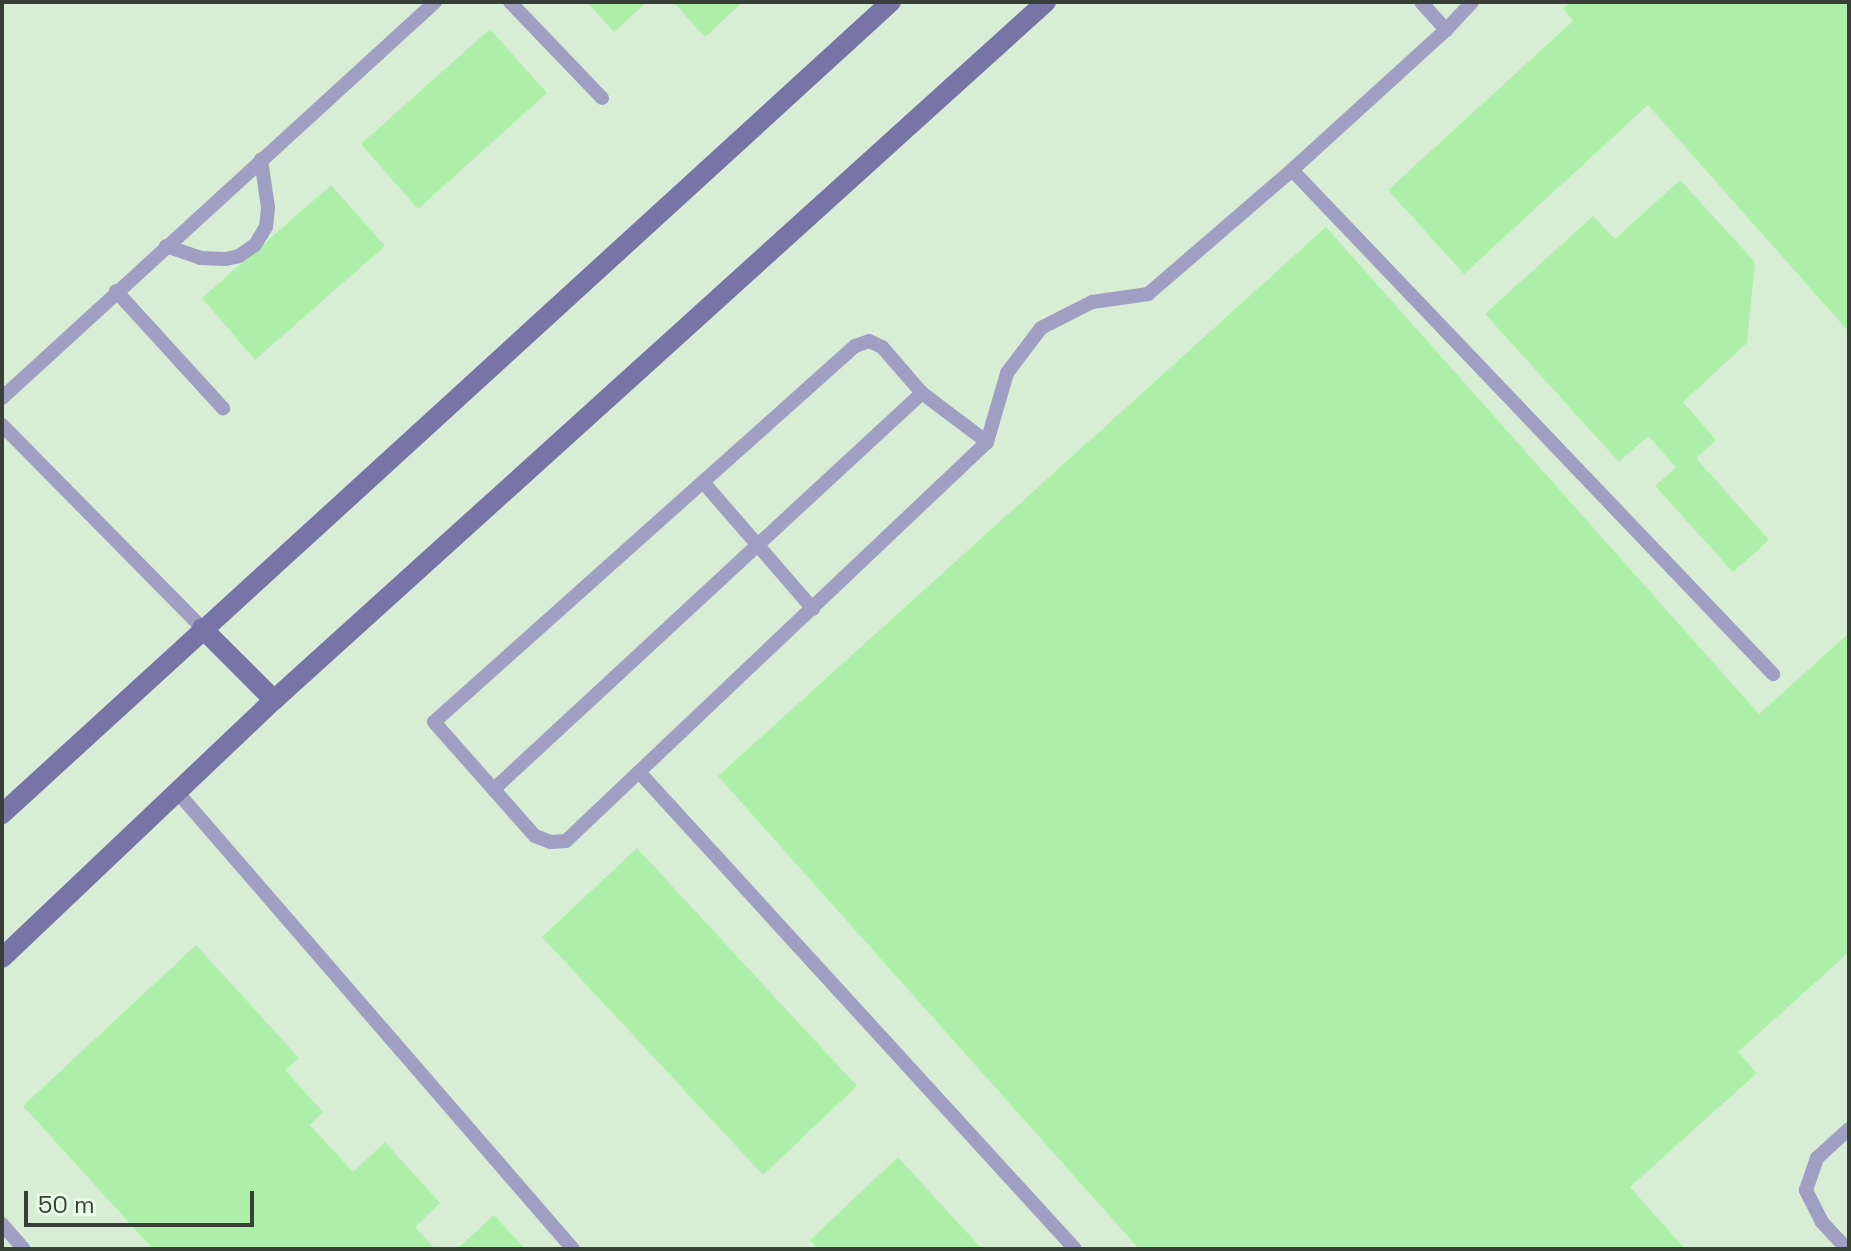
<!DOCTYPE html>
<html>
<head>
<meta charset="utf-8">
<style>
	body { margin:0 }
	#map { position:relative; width:1851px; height:1251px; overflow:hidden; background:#e7fae5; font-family:"Space Grotesk",sans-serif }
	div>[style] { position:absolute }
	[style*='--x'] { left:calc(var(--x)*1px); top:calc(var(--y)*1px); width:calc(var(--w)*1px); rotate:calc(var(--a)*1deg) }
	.built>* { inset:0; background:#d7eed5 }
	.building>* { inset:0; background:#adefa9 }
	.lane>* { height:14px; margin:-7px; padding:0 7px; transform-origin:7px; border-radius:7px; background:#a09ec2 }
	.secondary>* { height:20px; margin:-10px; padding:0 10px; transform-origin:10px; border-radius:10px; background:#7974a8 }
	span { translate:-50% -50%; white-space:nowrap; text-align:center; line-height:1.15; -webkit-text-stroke:7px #e7fae5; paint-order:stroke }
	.frame { position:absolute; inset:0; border:4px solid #383f37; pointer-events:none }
	.scale { position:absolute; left:24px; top:1191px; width:230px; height:36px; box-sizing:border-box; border:4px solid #383f37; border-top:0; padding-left:10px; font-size:24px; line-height:28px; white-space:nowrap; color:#383f37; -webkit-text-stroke:6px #e7fae5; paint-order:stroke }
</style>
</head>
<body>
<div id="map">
	<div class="built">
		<i style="clip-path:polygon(2px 2px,1849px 2px,1849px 1249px,2px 1249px)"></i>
	</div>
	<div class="building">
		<i style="clip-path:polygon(587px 2px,647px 2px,614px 32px)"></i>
		<i style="clip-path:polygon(673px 2px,743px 2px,705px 37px)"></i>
		<i style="clip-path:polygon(1570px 2px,1849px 2px,1849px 332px,1648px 105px,1464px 274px,1388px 190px,1573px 21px,1563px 8px)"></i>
		<i style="clip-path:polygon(490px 29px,547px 93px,418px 209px,361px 144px)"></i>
		<i style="clip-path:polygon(1680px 180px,1755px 262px,1747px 343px,1683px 402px,1716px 440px,1696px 458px,1769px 540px,1733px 572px,1655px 486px,1676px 467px,1648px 436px,1619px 462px,1485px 314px,1593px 216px,1615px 239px)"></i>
		<i style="clip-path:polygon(331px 185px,385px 246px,255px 360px,202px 298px)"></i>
		<i style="clip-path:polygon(1326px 227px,1759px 714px,1849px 633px,1849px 952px,1738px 1052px,1757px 1073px,1630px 1187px,1685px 1249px,1139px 1249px,718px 776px)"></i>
		<i style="clip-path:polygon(637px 848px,857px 1086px,763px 1175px,542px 937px)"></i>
		<i style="clip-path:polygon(196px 945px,299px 1058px,285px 1070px,323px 1112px,310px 1125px,353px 1172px,385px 1142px,440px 1203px,415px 1227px,435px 1249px,153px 1249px,23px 1106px)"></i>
		<i style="clip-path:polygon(898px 1157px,982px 1249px,819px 1249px,810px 1240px)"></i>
		<i style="clip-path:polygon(494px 1215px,525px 1249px,457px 1249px)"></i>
	</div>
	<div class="lane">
		<i style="--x:510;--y:2;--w:133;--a:46.2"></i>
		<i style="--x:1421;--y:2;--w:38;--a:48"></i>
		<i style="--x:1292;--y:170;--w:697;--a:46.34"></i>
		<i style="--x:166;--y:246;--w:36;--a:19"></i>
		<i style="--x:200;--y:258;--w:26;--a:2"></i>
		<i style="--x:226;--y:259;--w:13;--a:-13"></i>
		<i style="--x:239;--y:256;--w:19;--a:-35"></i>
		<i style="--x:255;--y:245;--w:21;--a:-59"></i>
		<i style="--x:266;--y:227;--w:20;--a:-84"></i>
		<i style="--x:268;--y:207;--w:48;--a:-98.5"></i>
		<i style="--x:116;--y:291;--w:159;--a:47.6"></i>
		<i style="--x:2;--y:398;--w:587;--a:-42.44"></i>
		<i style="--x:2;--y:425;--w:285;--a:45.4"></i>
		<i style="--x:987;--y:442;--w:81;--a:-143"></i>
		<i style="--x:922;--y:393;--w:61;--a:-131"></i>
		<i style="--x:882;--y:347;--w:14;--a:-155"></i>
		<i style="--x:869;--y:341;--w:15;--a:160"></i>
		<i style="--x:855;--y:346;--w:564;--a:138.23"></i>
		<i style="--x:434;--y:722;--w:152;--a:48.5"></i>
		<i style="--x:535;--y:836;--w:17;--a:21"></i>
		<i style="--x:551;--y:842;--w:15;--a:-4"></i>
		<i style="--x:566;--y:841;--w:580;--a:-43.46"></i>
		<i style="--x:987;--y:442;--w:72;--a:-73.8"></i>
		<i style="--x:1007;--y:373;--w:56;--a:-52.9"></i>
		<i style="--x:1041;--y:328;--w:57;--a:-27"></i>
		<i style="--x:1092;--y:302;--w:57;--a:-8.1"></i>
		<i style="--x:1148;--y:294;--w:190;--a:-40.7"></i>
		<i style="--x:1292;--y:170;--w:208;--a:-42.3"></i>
		<i style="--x:1446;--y:30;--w:38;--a:-47"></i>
		<i style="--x:703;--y:482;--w:168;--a:49.1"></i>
		<i style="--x:639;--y:772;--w:646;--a:47.57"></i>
		<i style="--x:494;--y:789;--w:583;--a:-42.78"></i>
		<i style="--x:179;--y:794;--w:602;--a:49.11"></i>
		<i style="--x:2;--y:1224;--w:33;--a:49"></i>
		<i style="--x:1847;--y:1249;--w:37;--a:-133"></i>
		<i style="--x:1822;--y:1222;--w:36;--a:-117"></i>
		<i style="--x:1806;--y:1190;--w:34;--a:-71"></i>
		<i style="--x:1817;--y:1158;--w:43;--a:-42.2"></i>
	</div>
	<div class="secondary">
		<i style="--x:202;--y:628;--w:102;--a:45"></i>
		<i style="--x:2;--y:814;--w:1204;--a:-42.41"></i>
		<i style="--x:2;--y:958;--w:375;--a:-43.5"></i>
		<i style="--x:274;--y:700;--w:1041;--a:-42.12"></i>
	</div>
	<div class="frame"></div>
	<div class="scale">50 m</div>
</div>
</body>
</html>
